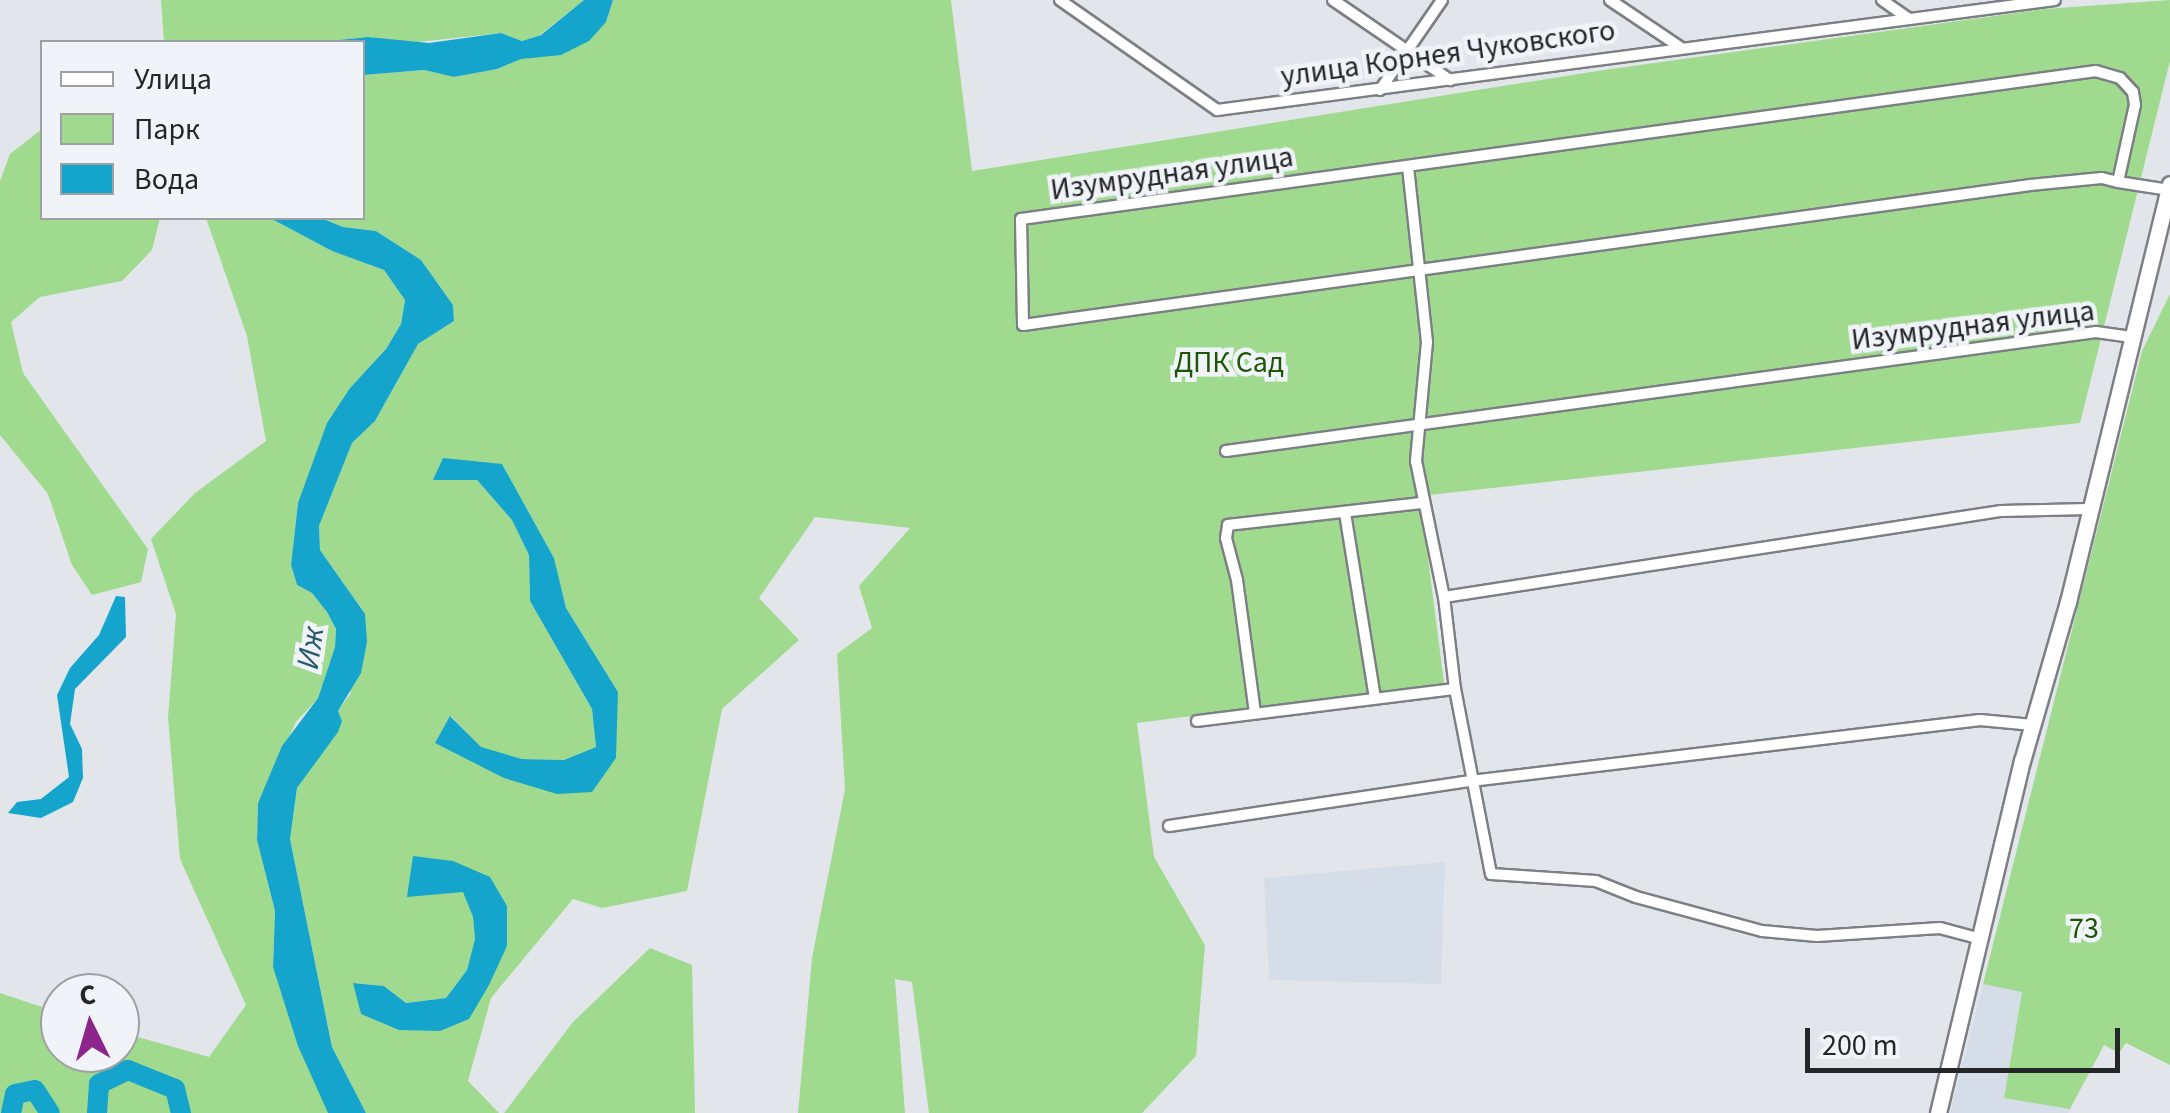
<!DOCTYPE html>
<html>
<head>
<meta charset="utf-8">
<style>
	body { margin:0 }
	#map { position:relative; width:2170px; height:1113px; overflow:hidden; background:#e2e6ea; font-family:"Source Sans 3",sans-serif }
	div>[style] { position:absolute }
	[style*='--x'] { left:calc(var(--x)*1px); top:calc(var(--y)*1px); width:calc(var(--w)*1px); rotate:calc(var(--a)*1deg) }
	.built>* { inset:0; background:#d5dde8 }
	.green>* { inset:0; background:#a0da8f }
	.water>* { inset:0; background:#15a5cc }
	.river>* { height:20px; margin:-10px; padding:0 10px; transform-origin:10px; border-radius:10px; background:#15a5cc }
	.roads { filter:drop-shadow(2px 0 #7c7f83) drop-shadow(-2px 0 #7c7f83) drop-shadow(0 2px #7c7f83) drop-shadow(0 -2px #7c7f83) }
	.street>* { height:10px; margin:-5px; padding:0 5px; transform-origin:5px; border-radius:5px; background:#fff }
	.secondary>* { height:15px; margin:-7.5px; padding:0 7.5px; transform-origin:7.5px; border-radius:7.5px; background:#fff }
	span { translate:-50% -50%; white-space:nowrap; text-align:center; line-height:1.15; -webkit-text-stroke:9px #f0f3f8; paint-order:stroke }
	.street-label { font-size:30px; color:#242627 }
	.park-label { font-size:30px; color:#1e5605 }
	.water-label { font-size:32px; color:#285a6c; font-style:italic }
	.legend { position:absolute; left:40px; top:40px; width:325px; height:180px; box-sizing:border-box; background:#f0f3f8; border:2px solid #9ea1a4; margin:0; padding:12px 18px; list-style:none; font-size:30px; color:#242627 }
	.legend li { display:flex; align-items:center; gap:20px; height:50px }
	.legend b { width:50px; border:2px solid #9ea1a4 }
	.north { position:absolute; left:40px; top:973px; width:100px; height:100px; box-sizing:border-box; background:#f0f3f8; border:2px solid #9ea1a4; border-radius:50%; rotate:355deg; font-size:28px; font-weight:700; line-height:40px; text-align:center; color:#242627 }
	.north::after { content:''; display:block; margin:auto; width:35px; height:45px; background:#8d268c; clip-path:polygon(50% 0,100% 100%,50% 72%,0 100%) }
	.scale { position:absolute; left:1805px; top:1028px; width:315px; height:45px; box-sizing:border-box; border:5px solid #242627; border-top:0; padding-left:12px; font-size:30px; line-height:35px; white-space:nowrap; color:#242627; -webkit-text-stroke:8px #f0f3f8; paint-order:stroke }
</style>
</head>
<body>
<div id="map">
	<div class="built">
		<i style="clip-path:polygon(1445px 862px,1441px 984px,1269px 980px,1264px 878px)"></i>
		<i style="clip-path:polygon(1983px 984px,2022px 991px,2004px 1097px,2070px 1109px,2068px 1113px,1950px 1113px)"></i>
	</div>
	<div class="green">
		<i style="clip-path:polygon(161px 0,584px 0,540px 35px,522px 41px,501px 33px,409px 43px,368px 37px,319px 42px,164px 42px)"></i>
		<i style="clip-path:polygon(evenodd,613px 0,951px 0,972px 171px,1597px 71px,2044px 9px,2170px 0,2170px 61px,2080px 423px,1420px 496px,1444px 683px,1137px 723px,1154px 857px,1205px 945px,1196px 1056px,1142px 1113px,929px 1113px,912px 982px,895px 979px,905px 1113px,798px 1113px,812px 958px,845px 789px,837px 654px,872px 628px,859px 586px,910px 528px,815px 517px,759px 598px,799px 640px,722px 709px,687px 891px,602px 908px,573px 899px,491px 998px,468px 1081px,499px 1113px,366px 1113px,332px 1047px,290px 839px,297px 788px,342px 721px,338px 711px,350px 694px,365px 614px,320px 550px,319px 526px,352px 443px,375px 421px,418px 344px,454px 321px,453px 305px,421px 260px,376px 231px,343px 227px,321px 218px,362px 218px,363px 75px,424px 70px,454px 77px,497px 69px,520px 59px,561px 54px,606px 22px,613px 0,502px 464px,554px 558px,566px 608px,618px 692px,592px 792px,435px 743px,451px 716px,481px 748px,522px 759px,564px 760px,596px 747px,592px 709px,530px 601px,529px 554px,512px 520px,477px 480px,434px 479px,502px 464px,613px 0,463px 891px,507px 946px,469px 1018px,361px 1014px,355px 983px,384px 986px,406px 1003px,446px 998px,467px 970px,475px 939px,473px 917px,463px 891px)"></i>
		<i style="clip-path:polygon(42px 129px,42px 218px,160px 218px,152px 250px,122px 281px,40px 297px,11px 322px,23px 373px,148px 549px,141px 582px,92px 595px,72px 565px,48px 494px,0 435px,0 181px,10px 154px)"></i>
		<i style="clip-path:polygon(206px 218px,270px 218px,332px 251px,384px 270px,405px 300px,401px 324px,386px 349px,350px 388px,298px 503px,291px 565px,297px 585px,312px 593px,327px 612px,336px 629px,335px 647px,318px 698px,296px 722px,258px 803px,257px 840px,275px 911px,273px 967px,328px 1113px,0 1113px,0 993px,60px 1013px,60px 1053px,120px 1053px,120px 1032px,209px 1057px,246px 1005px,180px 859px,168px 718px,176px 614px,151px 539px,195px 493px,266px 441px,247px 336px)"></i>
		<i style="clip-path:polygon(2170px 294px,2170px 1065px,2126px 1043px,2119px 1053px,2104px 1045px,2070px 1109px,2004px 1098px,2022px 992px,1983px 984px,2142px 351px)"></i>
		<i style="clip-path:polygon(650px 948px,692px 965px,695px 1113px,504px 1113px,573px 1022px)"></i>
	</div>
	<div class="water">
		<i style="clip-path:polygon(584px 0,613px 0,606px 22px,589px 41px,561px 55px,521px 59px,497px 69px,454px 77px,424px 70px,363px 75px,362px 42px,319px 42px,368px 37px,429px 43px,501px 33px,522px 41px,541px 35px)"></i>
		<i style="clip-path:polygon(270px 218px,321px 218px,343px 227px,376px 231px,421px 260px,453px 305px,454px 321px,418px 344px,375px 421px,352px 443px,319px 526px,320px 550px,365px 614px,367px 642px,361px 673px,338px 711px,342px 721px,338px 732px,297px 788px,290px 839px,332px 1047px,366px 1113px,328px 1113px,298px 1046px,273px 967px,275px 911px,257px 840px,258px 803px,282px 746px,318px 698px,335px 647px,336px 629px,327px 612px,312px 593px,297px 585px,291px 565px,298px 503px,327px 423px,350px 388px,386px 349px,401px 324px,405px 300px,384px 270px,332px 251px)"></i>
		<i style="clip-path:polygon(443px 458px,502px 464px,554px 558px,566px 608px,618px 692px,616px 758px,592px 792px,557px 794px,504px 778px,435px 743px,450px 716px,481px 747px,522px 759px,564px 760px,596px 747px,592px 709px,530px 601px,529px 555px,512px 520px,477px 480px,433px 480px)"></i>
		<i style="clip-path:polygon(116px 596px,125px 597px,126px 637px,75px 689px,70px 724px,82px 749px,83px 778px,73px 802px,41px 818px,8px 813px,17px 802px,41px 799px,69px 777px,57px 695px,70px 668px,99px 635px)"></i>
		<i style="clip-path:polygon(413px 856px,453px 861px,490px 877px,507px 906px,507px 946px,489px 985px,469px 1019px,440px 1031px,399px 1030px,361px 1014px,353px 983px,384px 986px,406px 1003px,446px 998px,467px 970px,475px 939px,473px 917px,463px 892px,407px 897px)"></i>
	</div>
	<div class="river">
		<i style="--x:11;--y:1113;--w:19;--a:-78"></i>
		<i style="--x:15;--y:1094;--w:20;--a:-11"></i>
		<i style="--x:35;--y:1090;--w:27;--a:57"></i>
		<i style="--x:97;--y:1113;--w:29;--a:-86"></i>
		<i style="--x:99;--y:1084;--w:32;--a:-26"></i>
		<i style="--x:128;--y:1070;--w:51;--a:22"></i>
		<i style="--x:175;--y:1089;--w:25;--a:76"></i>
	</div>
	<div class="roads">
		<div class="street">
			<i style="--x:1060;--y:0;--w:192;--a:35"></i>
			<i style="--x:1217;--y:110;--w:845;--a:-7.48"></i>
			<i style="--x:1333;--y:0;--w:142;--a:34.4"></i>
			<i style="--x:1610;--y:0;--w:84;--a:33.9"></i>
			<i style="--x:1882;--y:0;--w:33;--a:35"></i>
			<i style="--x:1380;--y:90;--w:109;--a:-55.4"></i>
			<i style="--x:1408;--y:167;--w:176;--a:83.8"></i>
			<i style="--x:1427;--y:342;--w:120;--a:95.3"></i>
			<i style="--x:1416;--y:461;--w:139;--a:78.4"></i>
			<i style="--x:2118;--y:182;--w:79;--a:-77.6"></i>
			<i style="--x:2135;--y:105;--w:13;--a:-99"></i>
			<i style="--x:2133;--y:92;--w:19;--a:-133"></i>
			<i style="--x:2120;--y:78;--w:25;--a:-164"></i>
			<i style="--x:2096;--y:71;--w:1085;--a:172.16"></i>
			<i style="--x:1021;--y:219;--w:106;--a:88.9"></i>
			<i style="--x:1023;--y:325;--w:1017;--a:-7.91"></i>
			<i style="--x:2030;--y:185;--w:72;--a:-5.6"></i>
			<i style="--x:2102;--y:178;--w:16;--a:14"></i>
			<i style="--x:2118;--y:182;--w:52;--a:8.9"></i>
			<i style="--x:1226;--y:451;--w:878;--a:-7.79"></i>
			<i style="--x:2096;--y:332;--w:36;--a:8"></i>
			<i style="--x:1345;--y:513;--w:187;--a:80.8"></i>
			<i style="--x:1255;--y:713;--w:134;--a:-97.7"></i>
			<i style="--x:1237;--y:580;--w:43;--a:-104.7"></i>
			<i style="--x:1226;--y:538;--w:13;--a:-81"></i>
			<i style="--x:1228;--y:525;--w:194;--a:-6.5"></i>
			<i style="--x:1197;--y:721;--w:260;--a:-7.1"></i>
			<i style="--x:1169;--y:826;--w:305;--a:-8.5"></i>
			<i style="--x:1471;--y:781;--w:513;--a:-6.83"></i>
			<i style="--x:1980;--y:720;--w:53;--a:5.4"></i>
			<i style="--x:1981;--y:939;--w:42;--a:-165"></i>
			<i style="--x:1940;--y:928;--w:123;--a:176.3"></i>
			<i style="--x:1817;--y:936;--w:55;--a:-174.8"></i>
			<i style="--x:1762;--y:931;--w:131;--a:-164.9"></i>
			<i style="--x:1636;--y:897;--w:43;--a:-158.2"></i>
			<i style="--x:1596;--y:881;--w:105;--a:-176.2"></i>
			<i style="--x:1491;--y:874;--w:188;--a:-101"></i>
			<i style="--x:1455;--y:689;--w:93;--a:-96.8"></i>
			<i style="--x:1444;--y:597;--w:564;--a:-8.78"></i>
			<i style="--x:2001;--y:511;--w:88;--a:-1.3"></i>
		</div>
		<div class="secondary">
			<i style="--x:1938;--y:1113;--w:362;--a:-76.6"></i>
			<i style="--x:2022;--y:761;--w:166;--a:-73.9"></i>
			<i style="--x:2068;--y:602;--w:430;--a:-76.3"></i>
		</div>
	</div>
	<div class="street-label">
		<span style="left:1448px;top:54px;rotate:-8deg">улица Корнея Чуковского</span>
		<span style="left:1172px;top:174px;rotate:-8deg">Изумрудная улица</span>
		<span style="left:1973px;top:326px;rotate:-7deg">Изумрудная улица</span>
	</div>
	<div class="park-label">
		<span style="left:1229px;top:363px">ДПК Сад</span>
		<span style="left:2084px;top:929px">73</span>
	</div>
	<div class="water-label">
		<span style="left:311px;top:648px;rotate:-82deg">Иж</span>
	</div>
	<ul class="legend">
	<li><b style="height:12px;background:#fff"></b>Улица</li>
	<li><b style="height:28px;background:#a0da8f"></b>Парк</li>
	<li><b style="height:28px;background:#15a5cc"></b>Вода</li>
	</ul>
	<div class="north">С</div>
	<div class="scale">200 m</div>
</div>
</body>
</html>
